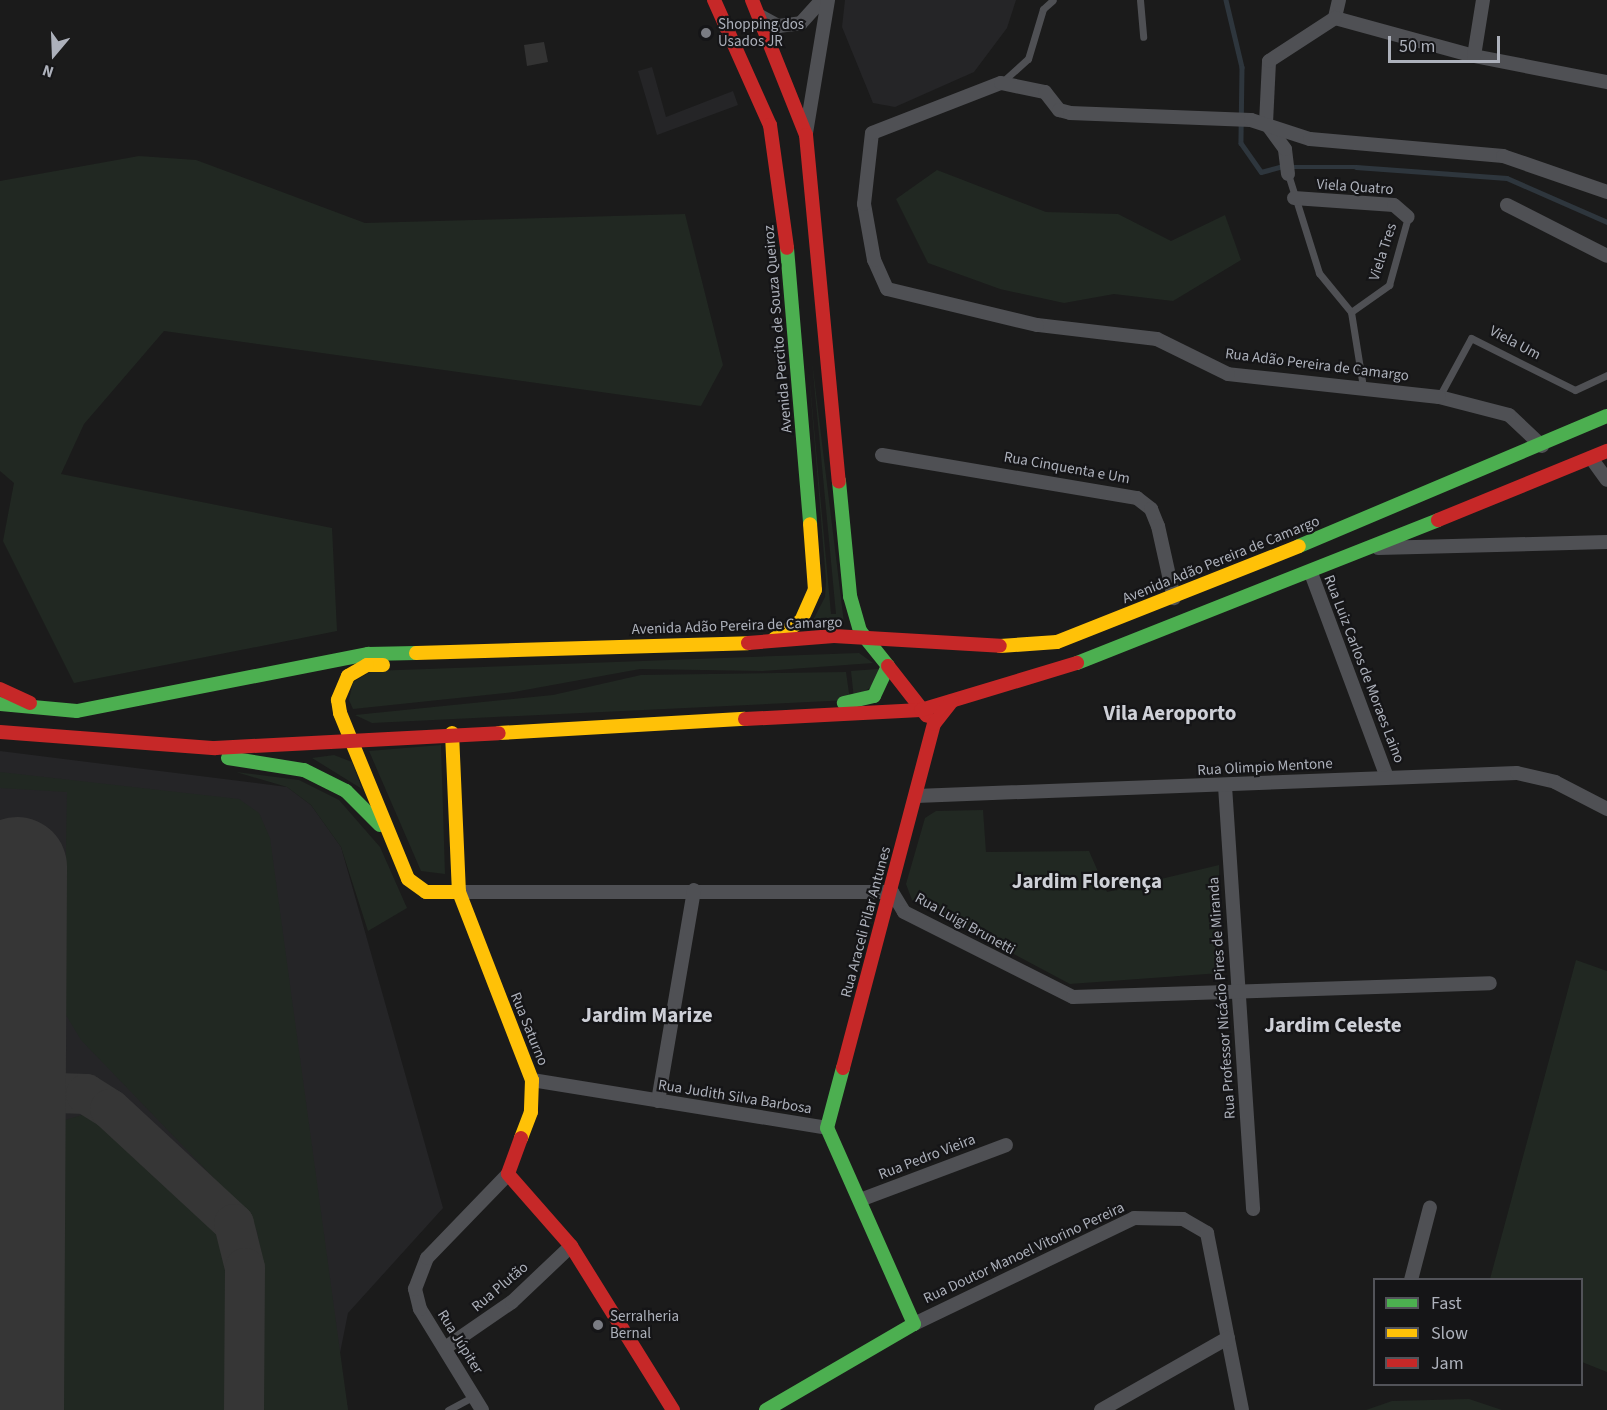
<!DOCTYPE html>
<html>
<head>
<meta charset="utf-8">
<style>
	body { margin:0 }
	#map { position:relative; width:1607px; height:1410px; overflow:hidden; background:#1b1b1b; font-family:"Source Sans 3",sans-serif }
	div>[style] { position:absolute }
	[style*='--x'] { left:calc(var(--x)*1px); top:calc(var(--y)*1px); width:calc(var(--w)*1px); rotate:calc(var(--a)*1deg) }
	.built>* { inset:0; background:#252527 }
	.green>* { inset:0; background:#212822 }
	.stream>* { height:4.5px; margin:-2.25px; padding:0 2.25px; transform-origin:2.25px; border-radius:2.25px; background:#2e363d }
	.taxiway>* { height:40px; margin:-20px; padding:0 20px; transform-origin:20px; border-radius:20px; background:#363636 }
	.runway>* { height:100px; margin:-50px; padding:0 50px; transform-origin:50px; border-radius:50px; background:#363636 }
	.building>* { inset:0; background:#333 }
	.lane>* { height:7px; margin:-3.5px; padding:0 3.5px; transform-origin:3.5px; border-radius:3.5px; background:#4f5054 }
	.street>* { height:14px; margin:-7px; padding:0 7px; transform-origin:7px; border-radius:7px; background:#4f5054 }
	.fast>* { height:14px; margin:-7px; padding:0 7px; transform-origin:7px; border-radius:7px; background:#4caf50 }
	.slow>* { height:14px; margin:-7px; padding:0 7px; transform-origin:7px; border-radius:7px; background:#ffc107 }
	.jam>* { height:14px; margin:-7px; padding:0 7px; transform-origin:7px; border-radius:7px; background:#c62828 }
	.dots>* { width:16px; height:16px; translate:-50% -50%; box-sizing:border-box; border:3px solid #151517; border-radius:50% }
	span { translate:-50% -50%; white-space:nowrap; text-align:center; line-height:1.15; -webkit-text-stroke:4.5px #151517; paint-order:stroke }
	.poi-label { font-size:15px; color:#adb1bb }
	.left { translate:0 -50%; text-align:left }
	.street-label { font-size:15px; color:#adb1bb }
	.district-label { font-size:21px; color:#ced0d7; font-weight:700 }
	.legend { position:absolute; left:1373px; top:1278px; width:210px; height:108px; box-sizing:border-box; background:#151517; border:2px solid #525359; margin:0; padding:8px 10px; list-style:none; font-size:18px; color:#adb1bb }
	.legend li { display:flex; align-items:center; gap:12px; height:30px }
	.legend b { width:30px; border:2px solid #525359 }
	.north { position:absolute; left:24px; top:24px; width:60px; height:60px; -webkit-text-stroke:4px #151517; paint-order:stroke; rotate:199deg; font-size:16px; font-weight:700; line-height:24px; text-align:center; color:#adb1bb }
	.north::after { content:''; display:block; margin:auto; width:21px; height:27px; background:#adb1bb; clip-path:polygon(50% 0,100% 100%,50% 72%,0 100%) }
	.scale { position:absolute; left:1388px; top:36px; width:112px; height:27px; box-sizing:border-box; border:3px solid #adb1bb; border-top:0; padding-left:8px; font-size:18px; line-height:21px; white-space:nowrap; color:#adb1bb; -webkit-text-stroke:4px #151517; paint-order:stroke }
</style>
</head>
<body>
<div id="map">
	<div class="built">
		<i style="clip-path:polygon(845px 0,1016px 0,1007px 28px,974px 72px,895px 107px,873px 103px,842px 27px)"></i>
		<i style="clip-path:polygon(652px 67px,666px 117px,733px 91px,738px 105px,657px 135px,638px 71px)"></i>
		<i style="clip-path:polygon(0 751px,287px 787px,311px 805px,341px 847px,443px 1208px,348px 1313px,339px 1358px,348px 1410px,0 1410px)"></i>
	</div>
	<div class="green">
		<i style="clip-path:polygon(139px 156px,196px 160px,365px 223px,685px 214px,723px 365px,701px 406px,164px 331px,84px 424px,61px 474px,332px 528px,337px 631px,74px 683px,3px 541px,14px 483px,0 471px,0 181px)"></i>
		<i style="clip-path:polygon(937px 170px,1046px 212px,1118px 214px,1171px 241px,1225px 215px,1241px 260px,1173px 301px,1114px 294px,1064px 303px,1000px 289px,928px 263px,896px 199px)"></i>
		<i style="clip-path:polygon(812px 361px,844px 623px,841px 629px,808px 630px,825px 597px,826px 580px,808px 362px,831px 614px,836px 614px)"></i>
		<i style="clip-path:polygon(859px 653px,873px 663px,763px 671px,640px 669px,514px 692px,353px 709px,349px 700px,353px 682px,372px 671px)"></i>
		<i style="clip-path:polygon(878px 669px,878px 682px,854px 699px,851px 671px)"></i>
		<i style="clip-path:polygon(846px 672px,850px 700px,372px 723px,355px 715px,553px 695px,641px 675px)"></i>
		<i style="clip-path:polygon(441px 745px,445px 874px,421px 871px,369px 751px)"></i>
		<i style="clip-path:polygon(334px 755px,352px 762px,362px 789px,312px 758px)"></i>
		<i style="clip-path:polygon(0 772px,239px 799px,259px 813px,270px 838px,348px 1410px,261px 1410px,262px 1261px,257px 1231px,237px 1202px,81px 1040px,63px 1010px,67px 792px,0 788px)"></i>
		<i style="clip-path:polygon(236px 772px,299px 780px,339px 800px,380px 847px,407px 908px,368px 931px,341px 847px,311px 805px,287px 787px)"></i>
		<i style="clip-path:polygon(983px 810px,986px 852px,1089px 851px,1107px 892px,1219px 865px,1220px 973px,1070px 984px,912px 900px,906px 884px,925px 818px,936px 811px)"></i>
		<i style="clip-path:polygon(1576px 960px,1607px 971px,1607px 1372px,1582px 1362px,1582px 1280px,1490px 1279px)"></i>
		<i style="clip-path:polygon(95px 1111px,109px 1119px,227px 1244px,228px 1410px,53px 1410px,54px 1138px,62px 1121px)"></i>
		<i style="clip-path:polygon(1469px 1399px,1502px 1410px,1366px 1410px,1392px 1401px)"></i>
	</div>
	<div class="stream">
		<i style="--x:1226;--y:0;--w:69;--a:76.6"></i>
		<i style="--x:1242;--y:67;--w:76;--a:90.8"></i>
		<i style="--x:1241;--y:143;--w:35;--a:55"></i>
		<i style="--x:1261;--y:172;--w:20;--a:-15"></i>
		<i style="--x:1280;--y:167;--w:76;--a:0"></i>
		<i style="--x:1356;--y:167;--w:151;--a:4.2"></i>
		<i style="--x:1507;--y:178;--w:109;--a:23.7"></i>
	</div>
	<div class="taxiway">
		<i style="--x:0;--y:896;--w:34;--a:60"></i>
		<i style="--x:0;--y:1031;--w:37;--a:64"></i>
		<i style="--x:16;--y:1137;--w:32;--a:-60"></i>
		<i style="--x:32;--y:1109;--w:31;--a:-32"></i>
		<i style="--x:58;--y:1093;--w:28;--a:2"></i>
		<i style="--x:86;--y:1094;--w:28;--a:32"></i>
		<i style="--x:110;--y:1109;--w:169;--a:42.8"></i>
		<i style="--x:234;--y:1224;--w:45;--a:76"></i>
		<i style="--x:245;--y:1268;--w:142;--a:90.4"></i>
	</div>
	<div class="runway">
		<i style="--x:14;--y:1410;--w:543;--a:-89.68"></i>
	</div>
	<div class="building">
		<i style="clip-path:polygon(544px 42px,548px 62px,527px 66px,524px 45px)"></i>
	</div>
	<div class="lane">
		<i style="--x:1140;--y:0;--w:37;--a:85"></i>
		<i style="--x:1001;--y:83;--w:36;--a:-42"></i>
		<i style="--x:1028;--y:59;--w:52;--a:-73.3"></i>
		<i style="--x:1043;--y:9;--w:13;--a:-42"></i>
		<i style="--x:1288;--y:174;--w:104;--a:72.6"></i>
		<i style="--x:1319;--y:273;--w:50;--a:50.6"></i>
		<i style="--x:1351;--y:312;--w:47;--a:-35.4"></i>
		<i style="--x:1389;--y:285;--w:71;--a:-74.4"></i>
		<i style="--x:1351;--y:312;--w:76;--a:80.9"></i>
		<i style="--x:1439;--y:397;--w:67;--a:-61.5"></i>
		<i style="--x:1471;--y:338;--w:116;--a:26.6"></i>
		<i style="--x:1575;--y:390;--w:35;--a:-25"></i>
		<i style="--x:448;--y:1410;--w:30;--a:-28"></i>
	</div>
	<div class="street">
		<i style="--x:1339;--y:0;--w:18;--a:103"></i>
		<i style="--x:1335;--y:18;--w:144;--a:15.3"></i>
		<i style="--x:1474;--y:56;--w:136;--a:11.1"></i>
		<i style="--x:760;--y:16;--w:21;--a:29"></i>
		<i style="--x:778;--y:26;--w:23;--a:-7"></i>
		<i style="--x:801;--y:23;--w:31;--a:-48"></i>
		<i style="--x:1474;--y:56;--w:57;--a:-80.9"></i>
		<i style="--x:806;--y:133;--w:135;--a:-80.6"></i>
		<i style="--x:1288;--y:174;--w:25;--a:-97"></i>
		<i style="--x:1285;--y:149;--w:32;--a:-126"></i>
		<i style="--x:1266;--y:123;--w:62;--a:-87.2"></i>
		<i style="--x:1269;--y:61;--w:79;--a:-33.1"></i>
		<i style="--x:1294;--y:198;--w:100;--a:4"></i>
		<i style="--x:1394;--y:205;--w:18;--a:41"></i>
		<i style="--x:1507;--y:205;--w:112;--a:27"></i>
		<i style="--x:1542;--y:446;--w:45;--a:-136.8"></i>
		<i style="--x:1509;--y:415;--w:72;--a:-165.6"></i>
		<i style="--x:1439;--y:397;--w:212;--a:-173.8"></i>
		<i style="--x:1228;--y:374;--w:79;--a:-153.8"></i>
		<i style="--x:1157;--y:339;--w:121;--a:-173.3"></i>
		<i style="--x:1037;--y:325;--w:154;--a:-166.5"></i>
		<i style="--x:887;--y:289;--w:32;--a:-114"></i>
		<i style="--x:874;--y:260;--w:57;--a:-100.1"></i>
		<i style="--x:864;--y:204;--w:71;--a:-83.6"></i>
		<i style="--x:872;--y:133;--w:138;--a:-21.2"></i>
		<i style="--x:1001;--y:83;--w:45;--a:11.6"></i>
		<i style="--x:1045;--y:92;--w:23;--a:52"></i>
		<i style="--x:1059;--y:110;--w:11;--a:15"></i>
		<i style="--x:1070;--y:113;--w:181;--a:2.2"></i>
		<i style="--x:1251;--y:120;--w:62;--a:17.9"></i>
		<i style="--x:1310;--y:139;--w:194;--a:5"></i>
		<i style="--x:1503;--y:156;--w:110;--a:19.1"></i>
		<i style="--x:882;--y:455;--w:259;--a:9.6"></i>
		<i style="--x:1137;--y:498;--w:18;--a:38"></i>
		<i style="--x:1151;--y:509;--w:18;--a:68"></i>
		<i style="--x:1158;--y:526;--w:74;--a:77.5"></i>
		<i style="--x:1591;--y:458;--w:27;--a:54"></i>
		<i style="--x:1378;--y:548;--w:229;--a:-1.5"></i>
		<i style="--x:1311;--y:573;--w:218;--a:69.6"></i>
		<i style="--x:1225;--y:786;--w:424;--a:86.2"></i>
		<i style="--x:916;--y:796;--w:601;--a:-2.19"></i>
		<i style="--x:1517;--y:773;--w:39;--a:13"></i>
		<i style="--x:1555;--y:782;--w:59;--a:27.4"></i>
		<i style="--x:459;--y:892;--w:433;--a:0"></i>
		<i style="--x:892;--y:892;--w:23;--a:59"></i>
		<i style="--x:904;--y:912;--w:189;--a:26.7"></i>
		<i style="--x:1073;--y:997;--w:417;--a:-1.9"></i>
		<i style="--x:532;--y:1080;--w:299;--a:9.2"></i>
		<i style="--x:658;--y:1101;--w:214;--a:-80.3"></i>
		<i style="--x:860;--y:1200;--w:156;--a:-20.6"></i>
		<i style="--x:1411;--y:1280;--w:75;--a:-75.4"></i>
		<i style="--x:914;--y:1324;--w:244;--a:-25.7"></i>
		<i style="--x:1134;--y:1218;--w:49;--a:1.2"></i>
		<i style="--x:1183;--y:1219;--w:28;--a:30"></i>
		<i style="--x:1207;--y:1233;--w:180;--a:78.8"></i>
		<i style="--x:445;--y:1348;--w:81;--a:-34.5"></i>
		<i style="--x:512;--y:1302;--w:81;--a:-43.5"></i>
		<i style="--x:482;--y:1410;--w:119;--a:-121.5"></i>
		<i style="--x:420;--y:1309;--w:21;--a:-104"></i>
		<i style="--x:415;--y:1289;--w:33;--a:-69"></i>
		<i style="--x:427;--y:1258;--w:117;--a:-46"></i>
		<i style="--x:1101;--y:1410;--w:146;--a:-29.6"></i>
	</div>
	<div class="fast">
		<i style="--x:787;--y:248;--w:277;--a:85.2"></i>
		<i style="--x:839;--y:481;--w:116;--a:84.5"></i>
		<i style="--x:850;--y:596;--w:36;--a:74"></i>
		<i style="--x:860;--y:631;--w:45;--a:51.3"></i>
		<i style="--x:888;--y:666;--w:33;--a:115"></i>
		<i style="--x:874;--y:696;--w:31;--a:167"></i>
		<i style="--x:1299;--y:546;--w:334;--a:-22.9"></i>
		<i style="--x:1077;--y:663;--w:388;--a:-21.6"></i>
		<i style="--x:0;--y:704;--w:77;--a:5.2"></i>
		<i style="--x:77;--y:711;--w:297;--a:-11.1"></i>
		<i style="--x:368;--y:654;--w:48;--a:-1.2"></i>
		<i style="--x:228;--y:758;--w:77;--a:9"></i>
		<i style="--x:304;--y:770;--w:47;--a:26.6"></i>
		<i style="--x:346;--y:791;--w:48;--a:45"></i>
		<i style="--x:766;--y:1410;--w:171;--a:-30.2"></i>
		<i style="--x:914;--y:1324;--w:214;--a:-113.9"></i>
		<i style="--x:827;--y:1128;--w:62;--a:-75.1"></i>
	</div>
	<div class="slow">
		<i style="--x:774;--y:639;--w:32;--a:-34"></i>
		<i style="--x:801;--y:621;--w:34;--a:-66"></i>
		<i style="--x:815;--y:590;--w:66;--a:-94.3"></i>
		<i style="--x:1000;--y:646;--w:57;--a:-4"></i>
		<i style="--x:1057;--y:642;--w:260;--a:-21.6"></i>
		<i style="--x:416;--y:653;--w:332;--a:-1.7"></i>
		<i style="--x:383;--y:665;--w:16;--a:180"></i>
		<i style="--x:367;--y:665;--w:22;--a:150"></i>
		<i style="--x:348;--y:676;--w:26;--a:113"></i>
		<i style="--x:338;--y:700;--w:13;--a:81"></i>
		<i style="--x:340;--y:713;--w:179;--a:67.7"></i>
		<i style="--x:408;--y:879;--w:22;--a:36"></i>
		<i style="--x:426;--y:892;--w:33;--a:0"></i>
		<i style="--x:452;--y:733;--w:159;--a:87.5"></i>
		<i style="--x:459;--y:892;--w:202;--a:68.8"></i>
		<i style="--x:532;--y:1080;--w:32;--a:92"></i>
		<i style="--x:531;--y:1112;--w:28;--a:111"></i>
		<i style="--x:499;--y:733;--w:246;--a:-3.3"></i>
	</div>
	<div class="jam">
		<i style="--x:714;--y:0;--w:137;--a:65.9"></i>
		<i style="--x:770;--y:125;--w:124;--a:82.1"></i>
		<i style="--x:752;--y:0;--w:145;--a:68.2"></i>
		<i style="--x:806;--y:135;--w:348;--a:84.6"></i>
		<i style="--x:1438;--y:520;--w:183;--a:-22.2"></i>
		<i style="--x:748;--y:643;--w:86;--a:-4.7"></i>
		<i style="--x:834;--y:636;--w:166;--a:3.4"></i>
		<i style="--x:888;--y:666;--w:63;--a:52"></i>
		<i style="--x:0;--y:689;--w:33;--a:25"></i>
		<i style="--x:745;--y:719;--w:176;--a:-2.9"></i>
		<i style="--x:921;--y:710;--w:163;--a:-16.8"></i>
		<i style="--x:0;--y:732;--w:216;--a:4.3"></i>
		<i style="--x:215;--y:748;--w:284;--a:-3"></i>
		<i style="--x:843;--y:1068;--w:356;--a:-75.2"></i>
		<i style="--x:934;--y:724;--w:29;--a:-52"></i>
		<i style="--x:521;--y:1138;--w:38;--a:110"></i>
		<i style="--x:508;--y:1174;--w:96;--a:48.8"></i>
		<i style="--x:571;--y:1246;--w:193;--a:58.1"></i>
	</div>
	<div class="dots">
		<i style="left:706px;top:33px;background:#7a7c83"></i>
		<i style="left:598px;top:1325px;background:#7a7c83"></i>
	</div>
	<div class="poi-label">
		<span class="left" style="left:718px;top:33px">Shopping dos<br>Usados JR</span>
		<span class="left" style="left:610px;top:1325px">Serralheria<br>Bernal</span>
	</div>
	<div class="street-label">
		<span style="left:1355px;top:187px;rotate:4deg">Viela Quatro</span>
		<span style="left:1383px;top:252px;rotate:-72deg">Viela Tres</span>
		<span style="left:778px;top:329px;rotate:-95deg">Avenida Percito de Souza Queiroz</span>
		<span style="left:1515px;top:343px;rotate:28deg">Viela Um</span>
		<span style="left:1317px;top:365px;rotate:7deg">Rua Adão Pereira de Camargo</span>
		<span style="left:1067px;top:468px;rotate:10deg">Rua Cinquenta e Um</span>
		<span style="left:1221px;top:560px;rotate:-22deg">Avenida Adão Pereira de Camargo</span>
		<span style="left:737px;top:626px;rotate:-2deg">Avenida Adão Pereira de Camargo</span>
		<span style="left:1364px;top:669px;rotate:69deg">Rua Luiz Carlos de Moraes Laino</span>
		<span style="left:1265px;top:767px;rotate:-3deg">Rua Olimpio Mentone</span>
		<span style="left:866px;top:922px;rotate:-75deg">Rua Araceli Pilar Antunes</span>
		<span style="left:965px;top:924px;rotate:29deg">Rua Luigi Brunetti</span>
		<span style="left:1222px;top:998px;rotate:-94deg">Rua Professor Nicácio Pires de Miranda</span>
		<span style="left:529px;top:1029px;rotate:68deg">Rua Saturno</span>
		<span style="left:735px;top:1097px;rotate:9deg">Rua Judith Silva Barbosa</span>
		<span style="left:927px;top:1157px;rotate:-21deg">Rua Pedro Vieira</span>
		<span style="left:1024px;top:1253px;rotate:-25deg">Rua Doutor Manoel Vitorino Pereira</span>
		<span style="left:500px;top:1287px;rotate:-40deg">Rua Plutão</span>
		<span style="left:460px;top:1342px;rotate:58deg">Rua Júpiter</span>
	</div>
	<div class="district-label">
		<span style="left:1170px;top:713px">Vila Aeroporto</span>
		<span style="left:1087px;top:881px">Jardim Florença</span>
		<span style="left:647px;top:1015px">Jardim Marize</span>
		<span style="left:1333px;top:1025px">Jardim Celeste</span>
	</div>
	<ul class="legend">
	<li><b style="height:8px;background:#4caf50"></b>Fast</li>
	<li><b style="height:8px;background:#ffc107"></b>Slow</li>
	<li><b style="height:8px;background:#c62828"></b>Jam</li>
	</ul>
	<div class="north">N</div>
	<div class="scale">50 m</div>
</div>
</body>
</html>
